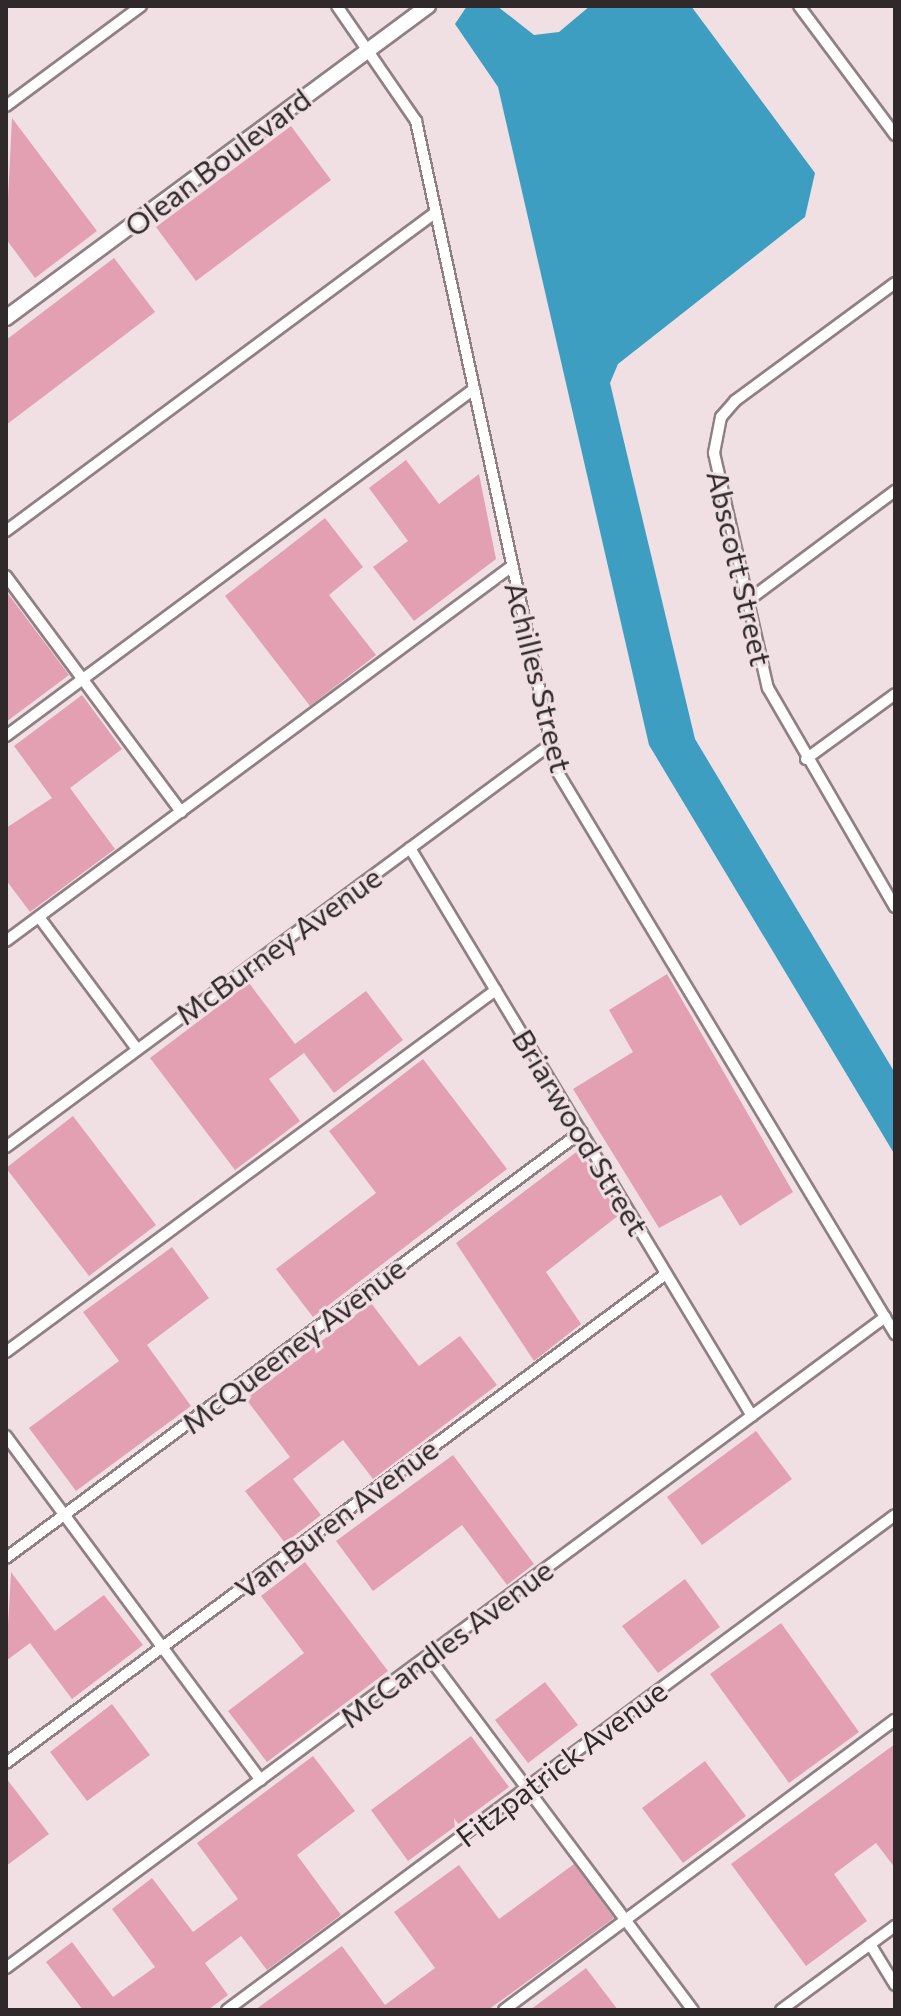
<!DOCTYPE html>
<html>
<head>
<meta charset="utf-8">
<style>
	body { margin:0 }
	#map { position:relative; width:901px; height:2016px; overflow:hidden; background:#f0e0e4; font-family:Commissioner,sans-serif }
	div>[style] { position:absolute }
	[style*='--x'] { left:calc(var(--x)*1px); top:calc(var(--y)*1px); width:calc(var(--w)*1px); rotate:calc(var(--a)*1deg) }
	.green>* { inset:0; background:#e3a0b3 }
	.water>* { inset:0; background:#3d9ec2 }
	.roads { filter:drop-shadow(2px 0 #8f8084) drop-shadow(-2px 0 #8f8084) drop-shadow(0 2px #8f8084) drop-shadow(0 -2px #8f8084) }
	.street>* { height:10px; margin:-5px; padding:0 5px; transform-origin:5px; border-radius:5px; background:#fff }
	.secondary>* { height:14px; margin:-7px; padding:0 7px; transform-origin:7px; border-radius:7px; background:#fff }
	span { translate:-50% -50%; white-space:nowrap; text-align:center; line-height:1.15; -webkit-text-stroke:6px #f0e0e4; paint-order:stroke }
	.street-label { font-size:30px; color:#2f292b }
	.frame { position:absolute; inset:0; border:8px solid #2f292b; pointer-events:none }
</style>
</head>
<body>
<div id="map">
	<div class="green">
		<i style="clip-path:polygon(12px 118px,97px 231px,35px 278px,6px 239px)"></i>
		<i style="clip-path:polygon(291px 126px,331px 180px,196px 281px,156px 227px)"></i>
		<i style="clip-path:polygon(114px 258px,155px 312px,6px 425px,6px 340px)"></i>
		<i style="clip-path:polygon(406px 460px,439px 504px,479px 474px,496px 559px,414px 621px,373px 567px,408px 541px,369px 488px)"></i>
		<i style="clip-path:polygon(325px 518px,363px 567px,329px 595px,376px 655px,310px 706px,225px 596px)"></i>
		<i style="clip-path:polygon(6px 591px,69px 675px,6px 722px)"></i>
		<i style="clip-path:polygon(82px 695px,122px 749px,70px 788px,115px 849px,30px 912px,6px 880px,6px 828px,52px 798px,14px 746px)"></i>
		<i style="clip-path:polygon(667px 974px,793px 1192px,740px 1226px,721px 1195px,659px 1228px,573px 1089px,633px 1052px,609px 1010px)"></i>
		<i style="clip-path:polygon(249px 983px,295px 1044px,366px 991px,403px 1040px,334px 1093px,304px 1053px,269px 1079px,300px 1121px,235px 1170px,150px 1058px)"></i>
		<i style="clip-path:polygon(423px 1059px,507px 1169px,313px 1317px,276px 1269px,376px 1193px,329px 1131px)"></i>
		<i style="clip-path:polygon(73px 1116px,156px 1225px,89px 1276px,6px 1168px)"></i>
		<i style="clip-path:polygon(579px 1150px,619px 1215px,546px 1272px,581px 1324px,534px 1361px,456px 1243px)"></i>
		<i style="clip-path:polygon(172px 1247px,209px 1298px,147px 1345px,191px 1406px,76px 1491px,29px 1428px,119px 1361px,83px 1312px)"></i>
		<i style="clip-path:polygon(371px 1303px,419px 1366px,460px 1336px,497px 1385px,373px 1479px,343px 1440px,293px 1479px,321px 1515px,285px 1543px,245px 1491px,290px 1457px,246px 1399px)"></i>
		<i style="clip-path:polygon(756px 1431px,792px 1479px,702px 1545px,667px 1497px)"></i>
		<i style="clip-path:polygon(453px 1455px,534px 1564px,507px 1585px,462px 1525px,373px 1591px,336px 1541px)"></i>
		<i style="clip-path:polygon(305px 1562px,388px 1671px,267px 1762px,228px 1711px,304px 1653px,261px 1596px)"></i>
		<i style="clip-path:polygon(11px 1572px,55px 1631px,104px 1595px,143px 1645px,72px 1699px,30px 1643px,6px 1661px)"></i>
		<i style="clip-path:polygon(685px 1579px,720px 1627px,658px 1673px,622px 1626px)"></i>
		<i style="clip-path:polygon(781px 1623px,859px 1732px,789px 1783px,710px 1674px)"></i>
		<i style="clip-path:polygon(545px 1682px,578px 1725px,528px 1763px,495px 1720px)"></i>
		<i style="clip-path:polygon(112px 1704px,150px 1755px,87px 1801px,50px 1752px)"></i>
		<i style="clip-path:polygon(471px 1736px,509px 1787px,408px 1861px,371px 1810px)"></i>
		<i style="clip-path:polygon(895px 1744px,895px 1868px,876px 1843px,834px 1874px,867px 1921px,806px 1966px,731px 1864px)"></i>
		<i style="clip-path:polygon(313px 1756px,355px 1811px,297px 1855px,341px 1915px,267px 1970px,241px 1936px,205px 1963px,228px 1995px,208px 2010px,83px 2010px,46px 1962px,72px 1942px,113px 1997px,155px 1967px,112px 1909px,152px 1878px,193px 1932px,238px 1899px,197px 1843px)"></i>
		<i style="clip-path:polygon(705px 1761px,746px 1816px,683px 1863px,642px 1808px)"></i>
		<i style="clip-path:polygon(6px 1778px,49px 1834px,6px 1866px)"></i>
		<i style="clip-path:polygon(574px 1864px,614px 1918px,488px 2010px,255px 2010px,342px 1946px,385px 2005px,435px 1968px,394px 1912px,459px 1865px,499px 1919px)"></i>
		<i style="clip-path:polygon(586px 1968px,618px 2010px,530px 2010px)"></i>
	</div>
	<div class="water">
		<i style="clip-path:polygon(467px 6px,497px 6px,534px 35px,559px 32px,590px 6px,691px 6px,815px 173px,805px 217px,618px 364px,610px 383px,695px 739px,895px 1073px,895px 1155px,649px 745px,498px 87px,455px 24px)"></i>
	</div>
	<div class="roads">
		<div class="street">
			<i style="--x:337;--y:6;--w:140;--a:55.5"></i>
			<i style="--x:416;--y:121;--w:665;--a:77.76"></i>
			<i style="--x:557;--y:771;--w:657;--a:59.02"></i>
			<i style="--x:799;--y:6;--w:161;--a:53.3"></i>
			<i style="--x:6;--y:106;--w:168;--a:-36.5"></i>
			<i style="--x:895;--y:283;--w:199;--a:143.6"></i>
			<i style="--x:735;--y:401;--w:21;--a:131"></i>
			<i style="--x:721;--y:417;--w:37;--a:101"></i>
			<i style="--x:714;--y:453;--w:241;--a:77.1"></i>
			<i style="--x:768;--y:688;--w:253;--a:59.9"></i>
			<i style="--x:6;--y:531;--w:535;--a:-36.57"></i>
			<i style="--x:6;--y:576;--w:294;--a:53.4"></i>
			<i style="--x:746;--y:602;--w:186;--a:-36.7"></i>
			<i style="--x:6;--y:736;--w:583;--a:-36.56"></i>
			<i style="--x:806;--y:759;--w:110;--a:-36.1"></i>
			<i style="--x:410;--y:848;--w:663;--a:58.95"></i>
			<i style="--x:39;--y:917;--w:164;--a:53.4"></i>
			<i style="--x:6;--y:941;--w:630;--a:-36.54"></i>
			<i style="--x:6;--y:1147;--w:678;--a:-36.48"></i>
			<i style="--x:6;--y:1352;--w:609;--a:-36.46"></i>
			<i style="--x:6;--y:1436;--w:428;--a:53.5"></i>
			<i style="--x:6;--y:1558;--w:716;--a:-36.53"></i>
			<i style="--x:428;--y:1656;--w:442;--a:53.2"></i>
			<i style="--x:6;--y:1763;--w:821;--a:-36.54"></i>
			<i style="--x:870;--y:1944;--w:48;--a:58.6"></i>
			<i style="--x:6;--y:1968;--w:1094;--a:-36.52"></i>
			<i style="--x:227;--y:2010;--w:831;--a:-36.54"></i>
			<i style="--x:504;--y:2010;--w:487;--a:-36.6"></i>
			<i style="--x:781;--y:2010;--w:142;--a:-36.4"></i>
		</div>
		<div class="secondary">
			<i style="--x:6;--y:318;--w:525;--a:-36.48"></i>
		</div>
	</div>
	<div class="street-label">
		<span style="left:217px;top:162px;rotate:-37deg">Olean Boulevard</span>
		<span style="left:740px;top:568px;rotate:77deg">Abscott Street</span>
		<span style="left:539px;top:677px;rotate:76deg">Achilles Street</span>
		<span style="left:278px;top:945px;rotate:-36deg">McBurney Avenue</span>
		<span style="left:581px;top:1132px;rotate:59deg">Briarwood Street</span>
		<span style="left:293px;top:1345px;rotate:-37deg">McQueeney Avenue</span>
		<span style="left:336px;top:1518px;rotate:-37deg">Van Buren Avenue</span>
		<span style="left:446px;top:1643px;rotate:-37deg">McCandles Avenue</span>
		<span style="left:561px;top:1763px;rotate:-37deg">Fitzpatrick Avenue</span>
	</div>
	<div class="frame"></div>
</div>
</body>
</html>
